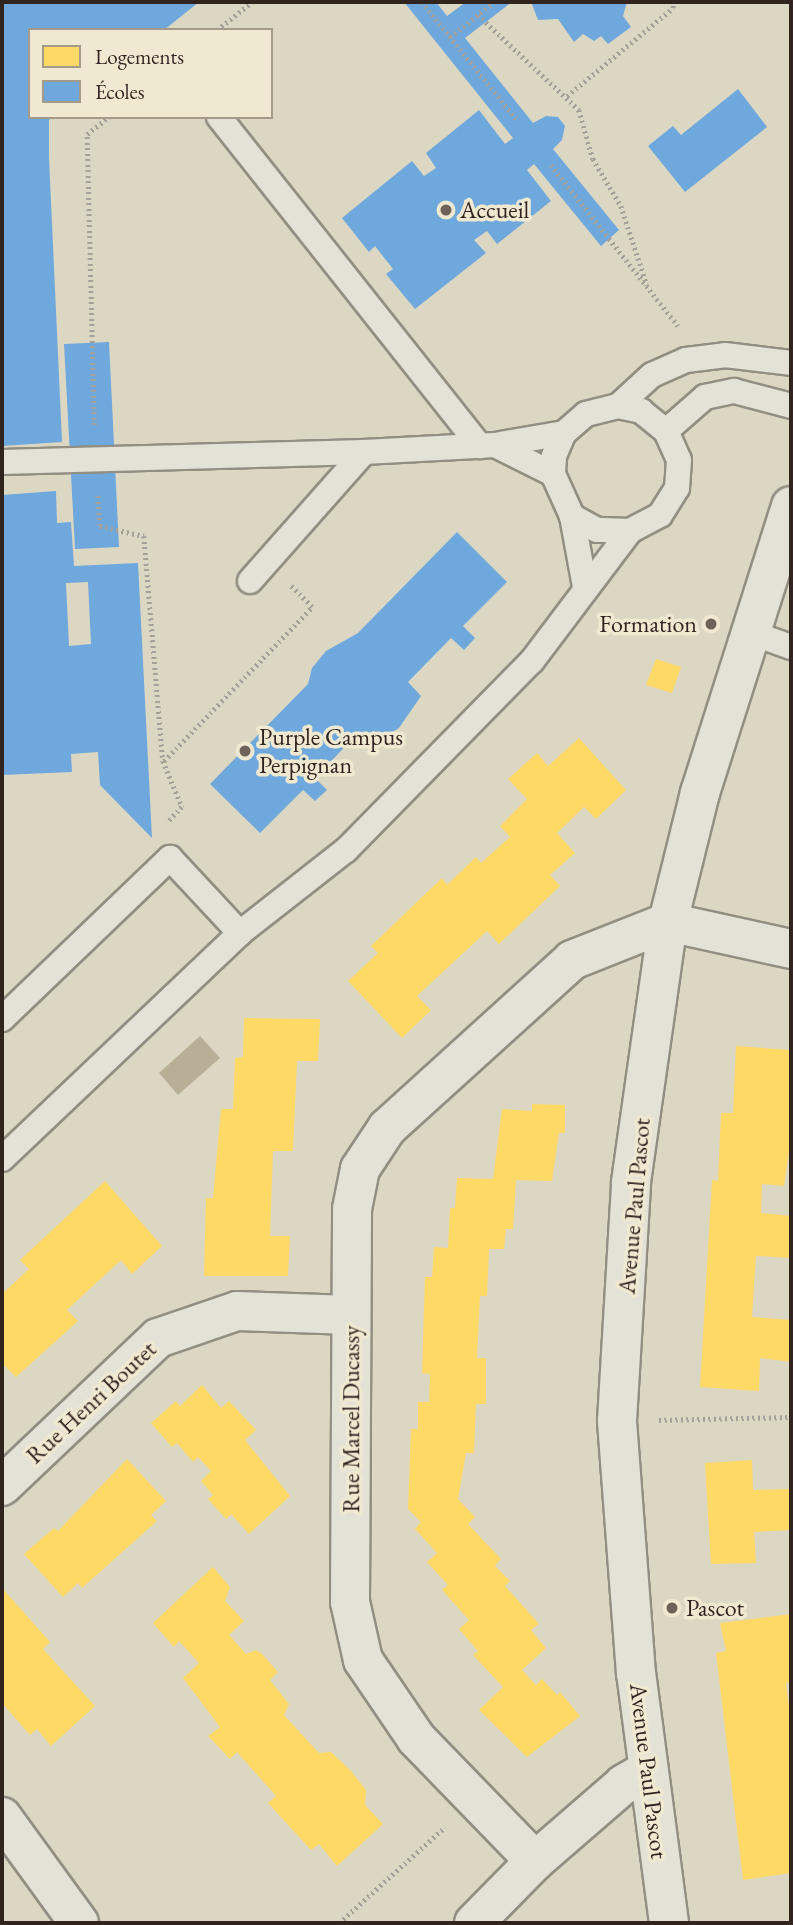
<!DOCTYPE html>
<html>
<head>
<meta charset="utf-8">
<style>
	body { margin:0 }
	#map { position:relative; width:793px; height:1925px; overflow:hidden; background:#dcd7c2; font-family:"EB Garamond",serif }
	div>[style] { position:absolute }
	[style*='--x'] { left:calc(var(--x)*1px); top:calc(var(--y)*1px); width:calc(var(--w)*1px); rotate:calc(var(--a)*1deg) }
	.water>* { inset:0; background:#b8af97 }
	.homes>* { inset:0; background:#ffd966 }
	.schools>* { inset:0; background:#6fa8dc }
	.path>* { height:4.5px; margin-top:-2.25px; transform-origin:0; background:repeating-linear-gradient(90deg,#a5a199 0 2px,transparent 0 5.5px) }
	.roads { filter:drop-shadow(2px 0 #928e82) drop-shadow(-2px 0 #928e82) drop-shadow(0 2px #928e82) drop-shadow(0 -2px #928e82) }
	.service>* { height:24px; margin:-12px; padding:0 12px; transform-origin:12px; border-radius:12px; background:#e4e1d7 }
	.minor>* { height:38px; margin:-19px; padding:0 19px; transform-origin:19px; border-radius:19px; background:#e4e1d7 }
	.dots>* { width:19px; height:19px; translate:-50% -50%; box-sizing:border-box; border:4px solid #efe9d1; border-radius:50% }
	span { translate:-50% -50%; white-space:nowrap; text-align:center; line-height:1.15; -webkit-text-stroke:7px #efe9d1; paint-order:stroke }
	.poi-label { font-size:24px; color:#31241f }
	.left { translate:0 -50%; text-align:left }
	.right { translate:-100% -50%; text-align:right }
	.street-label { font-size:24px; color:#31241f }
	.frame { position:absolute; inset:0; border:4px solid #31241f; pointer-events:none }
	.legend { position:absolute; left:28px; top:28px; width:245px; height:91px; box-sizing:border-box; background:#efe9d1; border:2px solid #a39a8a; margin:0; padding:9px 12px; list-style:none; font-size:21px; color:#31241f }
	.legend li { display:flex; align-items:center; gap:14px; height:35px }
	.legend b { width:35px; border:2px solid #a39a8a }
</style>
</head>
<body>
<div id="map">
	<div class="water">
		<i style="clip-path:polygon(200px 1036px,220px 1058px,178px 1095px,159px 1073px)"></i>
	</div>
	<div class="homes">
		<i style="clip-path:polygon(656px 659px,681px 667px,672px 693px,646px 685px)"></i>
		<i style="clip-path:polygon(579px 738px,626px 790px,596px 819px,584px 807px,557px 833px,575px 853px,550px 875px,560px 886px,499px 944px,487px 931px,417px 996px,431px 1010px,402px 1038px,348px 981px,378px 953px,371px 946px,442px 878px,447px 885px,476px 857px,481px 863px,510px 837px,500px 826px,527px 799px,508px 779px,537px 753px,548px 766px)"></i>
		<i style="clip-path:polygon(244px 1018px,320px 1019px,318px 1061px,297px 1061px,293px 1151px,273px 1151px,270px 1236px,290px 1236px,288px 1276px,204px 1276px,206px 1198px,213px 1198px,221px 1109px,233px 1109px,235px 1058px,243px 1057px)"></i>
		<i style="clip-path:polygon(736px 1046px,791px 1050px,791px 1138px,784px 1186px,762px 1184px,761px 1213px,791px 1216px,791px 1258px,756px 1256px,752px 1317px,791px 1320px,791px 1362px,760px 1358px,759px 1391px,700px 1387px,712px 1180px,718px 1181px,721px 1113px,733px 1113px)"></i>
		<i style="clip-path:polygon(532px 1104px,565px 1105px,565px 1133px,559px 1133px,552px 1181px,516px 1180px,513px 1229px,506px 1229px,504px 1249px,489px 1249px,487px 1296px,480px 1296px,477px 1358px,486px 1358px,486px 1404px,476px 1404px,474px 1453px,466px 1453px,458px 1499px,475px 1517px,468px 1524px,501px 1559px,495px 1566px,510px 1581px,505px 1586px,539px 1624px,531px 1630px,546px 1648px,522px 1670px,536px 1685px,542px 1679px,557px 1695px,560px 1692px,580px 1716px,527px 1757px,479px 1710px,503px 1687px,473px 1655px,478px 1651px,459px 1629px,469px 1620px,442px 1590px,448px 1585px,427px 1562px,437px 1553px,415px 1529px,421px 1522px,408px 1509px,411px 1429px,418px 1429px,418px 1402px,429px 1402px,430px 1374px,422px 1373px,425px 1277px,432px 1277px,434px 1247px,448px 1248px,450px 1208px,455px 1208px,457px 1178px,493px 1179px,502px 1109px,532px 1111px)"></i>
		<i style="clip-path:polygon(105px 1181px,162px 1246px,132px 1274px,121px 1260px,67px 1310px,78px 1321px,16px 1377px,2px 1363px,2px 1294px,29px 1269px,20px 1260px)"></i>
		<i style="clip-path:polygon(202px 1385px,221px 1408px,229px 1401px,256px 1430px,245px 1440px,290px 1496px,249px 1534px,231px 1514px,226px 1519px,208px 1499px,213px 1495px,201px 1481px,211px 1471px,198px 1457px,193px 1462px,177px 1443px,172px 1447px,151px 1423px,176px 1401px,180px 1406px)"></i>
		<i style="clip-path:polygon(127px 1459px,166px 1501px,151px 1515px,157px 1521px,82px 1588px,78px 1583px,63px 1597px,24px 1554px,54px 1528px,58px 1531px)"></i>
		<i style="clip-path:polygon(752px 1460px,753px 1490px,791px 1489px,791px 1530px,754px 1532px,756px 1563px,711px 1564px,705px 1463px)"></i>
		<i style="clip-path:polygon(213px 1567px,230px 1587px,225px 1601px,244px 1621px,229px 1635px,246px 1654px,256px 1650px,262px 1654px,278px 1672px,270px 1680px,289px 1704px,284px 1715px,319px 1753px,331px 1752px,351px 1771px,366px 1790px,365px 1805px,383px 1824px,337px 1866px,319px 1844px,311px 1850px,268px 1803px,276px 1796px,237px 1752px,230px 1759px,208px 1736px,220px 1727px,183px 1678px,199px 1663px,179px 1641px,174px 1647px,153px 1623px)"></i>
		<i style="clip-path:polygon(2px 1588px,50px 1642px,43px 1649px,95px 1706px,51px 1746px,37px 1729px,30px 1735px,2px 1703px)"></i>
		<i style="clip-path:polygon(791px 1614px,791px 1683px,786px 1683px,791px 1722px,791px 1873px,743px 1880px,716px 1653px,726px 1651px,720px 1623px)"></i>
	</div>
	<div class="schools">
		<i style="clip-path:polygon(6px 2px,199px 2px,164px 30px,30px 30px,30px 117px,53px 117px,49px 120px,49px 158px,62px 442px,2px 446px,2px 5px)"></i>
		<i style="clip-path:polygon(404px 2px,436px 2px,447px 16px,466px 2px,512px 2px,465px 38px,533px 123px,546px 116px,558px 117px,565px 126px,562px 140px,553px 149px,619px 230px,601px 246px,534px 164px,527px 170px,551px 201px,497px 244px,487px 231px,474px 240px,486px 253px,415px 309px,386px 274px,393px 269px,375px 246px,369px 252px,342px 218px,412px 161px,424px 176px,436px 168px,426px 153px,479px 110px,505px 144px,513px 138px)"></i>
		<i style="clip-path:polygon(531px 2px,627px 2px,623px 16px,631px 27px,608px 44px,601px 36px,594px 41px,583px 34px,574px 42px,558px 19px,538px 20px)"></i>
		<i style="clip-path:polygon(738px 89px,767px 127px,685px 192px,648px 146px,673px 126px,681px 135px)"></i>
		<i style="clip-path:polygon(109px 342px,119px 547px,75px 549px,64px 344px)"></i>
		<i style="clip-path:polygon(evenodd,56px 491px,57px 523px,71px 522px,74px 566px,138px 563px,152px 838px,100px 785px,98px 752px,71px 754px,72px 772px,2px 775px,2px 495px,56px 491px,88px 582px,91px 644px,69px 646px,66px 583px,88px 582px)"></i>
		<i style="clip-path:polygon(457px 532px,507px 582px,463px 626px,475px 638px,464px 650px,451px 638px,408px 682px,421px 696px,399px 728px,371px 746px,358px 733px,315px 778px,327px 790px,315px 801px,303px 790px,260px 833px,210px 784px,308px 684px,312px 668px,326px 651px,358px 633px)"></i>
	</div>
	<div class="path">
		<i style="--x:422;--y:2;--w:150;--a:51.2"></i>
		<i style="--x:478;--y:15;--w:139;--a:43.2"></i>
		<i style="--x:579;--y:110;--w:51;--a:74.1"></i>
		<i style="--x:593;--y:159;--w:55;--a:59.2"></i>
		<i style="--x:621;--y:206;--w:83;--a:71.8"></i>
		<i style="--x:217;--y:30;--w:45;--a:-38.7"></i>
		<i style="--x:450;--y:37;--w:56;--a:-38.5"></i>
		<i style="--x:567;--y:96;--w:138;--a:-39.7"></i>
		<i style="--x:673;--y:8;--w:6;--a:-90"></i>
		<i style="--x:551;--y:165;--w:205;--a:51.7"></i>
		<i style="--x:94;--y:425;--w:291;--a:-91.4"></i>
		<i style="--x:87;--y:134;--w:28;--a:-38"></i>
		<i style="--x:98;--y:496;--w:30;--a:86"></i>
		<i style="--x:100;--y:526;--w:45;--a:12.8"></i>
		<i style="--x:144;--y:536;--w:226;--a:85.2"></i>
		<i style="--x:163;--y:761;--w:50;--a:67.6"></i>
		<i style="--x:182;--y:807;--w:22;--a:133"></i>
		<i style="--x:164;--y:761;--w:214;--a:-46.1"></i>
		<i style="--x:312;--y:607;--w:30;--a:-135"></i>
		<i style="--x:659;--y:1420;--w:132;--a:-1.3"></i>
		<i style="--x:339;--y:1923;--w:143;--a:-42.2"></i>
	</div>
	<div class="roads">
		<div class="service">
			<i style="--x:219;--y:117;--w:420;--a:51.6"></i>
			<i style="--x:618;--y:406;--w:24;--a:12"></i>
			<i style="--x:641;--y:411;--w:32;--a:39"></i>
			<i style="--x:666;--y:431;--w:32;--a:66"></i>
			<i style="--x:679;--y:460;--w:28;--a:94"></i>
			<i style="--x:677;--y:488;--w:32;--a:122"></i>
			<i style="--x:660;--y:515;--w:34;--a:152"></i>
			<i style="--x:630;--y:531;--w:33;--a:-178"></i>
			<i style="--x:597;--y:530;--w:29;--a:-151"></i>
			<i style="--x:572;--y:516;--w:46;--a:-114.3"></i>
			<i style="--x:553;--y:474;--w:18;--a:-87"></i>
			<i style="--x:554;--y:456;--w:25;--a:-67"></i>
			<i style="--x:564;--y:433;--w:29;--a:-41"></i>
			<i style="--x:586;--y:414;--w:33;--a:-14"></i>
			<i style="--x:618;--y:406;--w:46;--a:-42.4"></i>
			<i style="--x:652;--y:375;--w:37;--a:-24"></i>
			<i style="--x:686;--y:360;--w:39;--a:-7"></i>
			<i style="--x:725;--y:355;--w:66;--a:6.9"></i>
			<i style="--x:666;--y:431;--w:52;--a:-41.1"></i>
			<i style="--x:705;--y:397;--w:30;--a:-12"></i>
			<i style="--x:734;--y:391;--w:59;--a:14.7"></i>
			<i style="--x:495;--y:445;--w:65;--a:26.6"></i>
			<i style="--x:2;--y:462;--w:362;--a:-1.6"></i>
			<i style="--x:364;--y:452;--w:131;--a:-3.1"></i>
			<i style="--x:495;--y:445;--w:70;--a:-9.9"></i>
			<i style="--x:572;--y:516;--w:72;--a:79.6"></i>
			<i style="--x:250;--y:581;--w:172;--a:-48.5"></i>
			<i style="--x:752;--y:633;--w:41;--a:19.7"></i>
			<i style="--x:2;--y:1019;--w:233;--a:-43.8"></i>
			<i style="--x:170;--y:858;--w:103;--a:47"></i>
			<i style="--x:2;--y:1159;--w:328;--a:-43.5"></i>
			<i style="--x:240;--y:933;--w:135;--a:-38.1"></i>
			<i style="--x:346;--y:850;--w:265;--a:-45.5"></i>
			<i style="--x:532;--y:661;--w:163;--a:-53"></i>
		</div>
		<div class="minor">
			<i style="--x:2;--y:1486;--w:215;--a:-43.5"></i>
			<i style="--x:158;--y:1338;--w:83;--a:-18.9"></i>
			<i style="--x:237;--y:1311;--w:114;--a:2"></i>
			<i style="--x:648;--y:1770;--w:28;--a:150"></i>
			<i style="--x:624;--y:1784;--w:118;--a:139.1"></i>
			<i style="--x:535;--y:1861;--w:171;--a:-134.1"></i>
			<i style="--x:416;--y:1738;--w:94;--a:-124.2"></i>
			<i style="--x:363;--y:1660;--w:59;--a:-102.6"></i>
			<i style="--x:350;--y:1602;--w:393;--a:-89.7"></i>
			<i style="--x:352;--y:1209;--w:41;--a:-78.7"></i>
			<i style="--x:360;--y:1169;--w:49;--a:-56.6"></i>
			<i style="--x:387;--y:1128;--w:250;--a:-42.2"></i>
			<i style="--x:572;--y:960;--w:103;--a:-21.6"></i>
			<i style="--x:668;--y:922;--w:126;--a:12.4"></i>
			<i style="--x:2;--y:1817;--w:131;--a:54"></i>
			<i style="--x:474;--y:1923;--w:87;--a:-45.5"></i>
			<i style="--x:669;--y:1923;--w:251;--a:-97.5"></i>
			<i style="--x:636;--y:1674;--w:254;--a:-94.3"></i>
			<i style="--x:617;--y:1421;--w:239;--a:-86.6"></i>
			<i style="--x:631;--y:1182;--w:263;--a:-81.9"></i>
			<i style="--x:668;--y:922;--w:133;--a:-76.1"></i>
			<i style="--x:700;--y:793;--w:301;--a:-72.4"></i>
		</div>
	</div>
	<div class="dots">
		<i style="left:446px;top:210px;background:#6d6358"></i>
		<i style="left:711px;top:624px;background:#6d6358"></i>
		<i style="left:245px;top:751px;background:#6d6358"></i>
		<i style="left:672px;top:1608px;background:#6d6358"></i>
	</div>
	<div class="poi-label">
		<span class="left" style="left:460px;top:210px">Accueil</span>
		<span class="right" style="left:697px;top:624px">Formation</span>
		<span class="left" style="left:259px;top:751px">Purple Campus<br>Perpignan</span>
		<span class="left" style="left:686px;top:1608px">Pascot</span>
	</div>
	<div class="street-label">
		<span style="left:634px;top:1206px;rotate:-85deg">Avenue Paul Pascot</span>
		<span style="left:91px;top:1402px;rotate:-43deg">Rue Henri Boutet</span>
		<span style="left:351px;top:1419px;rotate:-90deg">Rue Marcel Ducassy</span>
		<span style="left:649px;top:1771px;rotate:83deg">Avenue Paul Pascot</span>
	</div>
	<div class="frame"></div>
	<ul class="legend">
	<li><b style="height:19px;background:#ffd966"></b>Logements</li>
	<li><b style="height:19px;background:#6fa8dc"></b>Écoles</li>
	</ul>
</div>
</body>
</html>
